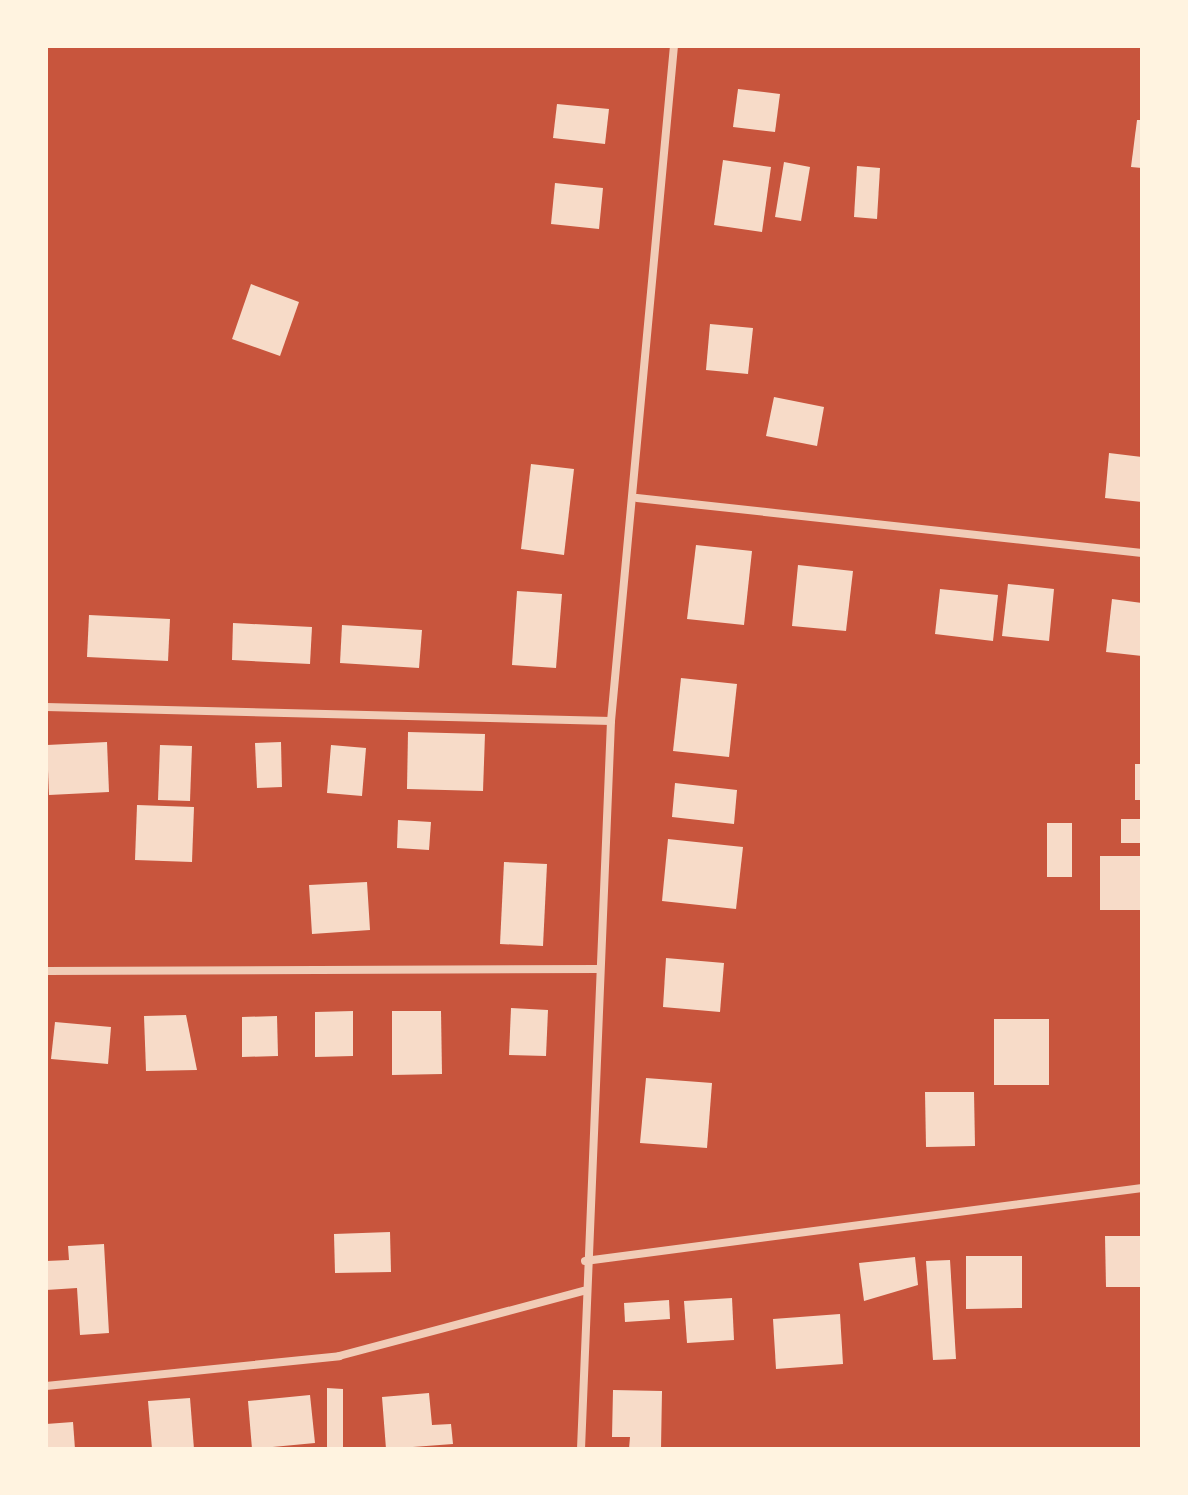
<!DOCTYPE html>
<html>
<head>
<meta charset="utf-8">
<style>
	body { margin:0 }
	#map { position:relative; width:1188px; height:1495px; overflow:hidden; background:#c8553d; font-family:Roboto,sans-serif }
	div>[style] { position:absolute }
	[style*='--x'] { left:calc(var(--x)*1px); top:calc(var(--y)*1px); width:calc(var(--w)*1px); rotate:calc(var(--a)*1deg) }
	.building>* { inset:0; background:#f7dbc8 }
	.minor>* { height:8px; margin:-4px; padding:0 4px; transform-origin:4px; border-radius:4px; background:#f1ccb7 }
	span { translate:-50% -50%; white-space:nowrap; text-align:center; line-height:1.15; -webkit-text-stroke:6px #fff3e0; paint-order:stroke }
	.frame { position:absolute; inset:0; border:48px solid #fff3e0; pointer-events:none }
</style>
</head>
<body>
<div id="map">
	<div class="building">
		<i style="clip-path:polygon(738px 89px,780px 94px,775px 132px,733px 127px)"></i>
		<i style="clip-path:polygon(557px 104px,609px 109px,605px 144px,553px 138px)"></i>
		<i style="clip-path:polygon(1137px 120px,1142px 120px,1142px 168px,1131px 167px)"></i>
		<i style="clip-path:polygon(723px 160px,771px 167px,762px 232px,714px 225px)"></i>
		<i style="clip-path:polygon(784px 162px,810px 167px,801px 221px,775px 217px)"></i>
		<i style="clip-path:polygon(857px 166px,880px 168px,877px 219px,854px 217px)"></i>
		<i style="clip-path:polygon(555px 183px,603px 188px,599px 229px,551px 224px)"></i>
		<i style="clip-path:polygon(251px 284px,299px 302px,280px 356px,232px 339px)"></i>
		<i style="clip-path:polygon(710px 324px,753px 328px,748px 374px,706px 370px)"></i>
		<i style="clip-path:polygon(774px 397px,824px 407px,817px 446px,766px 436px)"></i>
		<i style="clip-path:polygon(1109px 453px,1142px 457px,1142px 502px,1105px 498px)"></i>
		<i style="clip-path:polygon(531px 464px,574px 469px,564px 555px,521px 549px)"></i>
		<i style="clip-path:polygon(696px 545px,752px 551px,744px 625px,687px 619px)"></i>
		<i style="clip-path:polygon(798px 565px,853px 571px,846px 631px,792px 626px)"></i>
		<i style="clip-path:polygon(1008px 584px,1054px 589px,1049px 641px,1002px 636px)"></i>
		<i style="clip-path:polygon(940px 589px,998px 595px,993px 641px,935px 634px)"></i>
		<i style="clip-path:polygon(517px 591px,562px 594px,556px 668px,512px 665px)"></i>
		<i style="clip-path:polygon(1112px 599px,1142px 603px,1142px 656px,1106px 652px)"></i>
		<i style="clip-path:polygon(89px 615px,170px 619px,168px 661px,87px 657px)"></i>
		<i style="clip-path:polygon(233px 623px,312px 627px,310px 664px,232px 660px)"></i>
		<i style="clip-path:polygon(342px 625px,422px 630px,419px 668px,340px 663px)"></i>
		<i style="clip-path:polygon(681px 678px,737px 684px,729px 757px,673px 751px)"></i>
		<i style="clip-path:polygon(408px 732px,485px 734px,483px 791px,407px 789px)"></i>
		<i style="clip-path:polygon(107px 742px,109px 792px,49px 795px,47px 745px)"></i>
		<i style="clip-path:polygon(281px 742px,282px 787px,257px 788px,255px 743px)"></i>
		<i style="clip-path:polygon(160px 745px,192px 746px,190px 801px,158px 800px)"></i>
		<i style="clip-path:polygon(331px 745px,366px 748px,362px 796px,327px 793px)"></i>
		<i style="clip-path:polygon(1135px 764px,1142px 764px,1142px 800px,1135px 800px)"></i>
		<i style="clip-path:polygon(675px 783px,737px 790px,734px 824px,672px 817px)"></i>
		<i style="clip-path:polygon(137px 805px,194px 807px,192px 862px,135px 860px)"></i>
		<i style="clip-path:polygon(1121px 819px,1142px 819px,1142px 843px,1121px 843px)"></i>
		<i style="clip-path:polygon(398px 820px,431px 822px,429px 850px,397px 848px)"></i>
		<i style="clip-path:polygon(1047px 823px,1072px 823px,1072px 877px,1047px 877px)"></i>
		<i style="clip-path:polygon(668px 839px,743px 847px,736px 909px,662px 901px)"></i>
		<i style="clip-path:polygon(1100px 856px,1142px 856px,1142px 910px,1100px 910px)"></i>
		<i style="clip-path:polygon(504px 862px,547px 864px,543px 946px,500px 944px)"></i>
		<i style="clip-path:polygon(367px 882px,370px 930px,312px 934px,309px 885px)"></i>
		<i style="clip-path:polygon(666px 958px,724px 963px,720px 1012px,663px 1007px)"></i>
		<i style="clip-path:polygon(511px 1008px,548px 1010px,546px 1056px,509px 1055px)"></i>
		<i style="clip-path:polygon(353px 1011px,353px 1056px,315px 1057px,315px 1012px)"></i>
		<i style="clip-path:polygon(392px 1011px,441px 1011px,442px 1074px,392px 1075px)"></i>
		<i style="clip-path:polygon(186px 1015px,197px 1070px,146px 1071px,144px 1016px)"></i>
		<i style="clip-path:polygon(277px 1016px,278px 1056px,242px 1057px,242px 1017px)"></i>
		<i style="clip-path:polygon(994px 1019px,1049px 1019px,1049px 1085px,994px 1085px)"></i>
		<i style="clip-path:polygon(55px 1022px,111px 1027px,108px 1064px,51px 1059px)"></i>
		<i style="clip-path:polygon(646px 1078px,712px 1083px,707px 1148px,640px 1143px)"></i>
		<i style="clip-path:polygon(925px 1092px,974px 1092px,975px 1146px,926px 1147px)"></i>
		<i style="clip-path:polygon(390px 1232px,391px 1272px,335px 1273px,334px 1234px)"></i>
		<i style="clip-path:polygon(1105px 1236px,1142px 1236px,1142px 1287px,1106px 1287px)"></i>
		<i style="clip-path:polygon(104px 1244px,109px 1333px,80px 1335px,77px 1288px,46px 1290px,46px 1261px,69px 1260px,68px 1246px)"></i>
		<i style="clip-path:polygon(966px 1256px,1022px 1256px,1022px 1308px,966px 1309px)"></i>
		<i style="clip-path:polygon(915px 1257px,918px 1285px,864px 1301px,859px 1263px)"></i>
		<i style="clip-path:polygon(950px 1260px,956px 1359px,933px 1360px,926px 1261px)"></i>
		<i style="clip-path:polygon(732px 1298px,734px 1340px,687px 1343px,684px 1301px)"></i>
		<i style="clip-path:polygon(669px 1300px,670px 1319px,625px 1322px,624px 1303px)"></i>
		<i style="clip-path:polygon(840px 1314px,843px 1364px,776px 1369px,773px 1319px)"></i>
		<i style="clip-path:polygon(327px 1388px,343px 1389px,343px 1449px,327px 1449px)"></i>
		<i style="clip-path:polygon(613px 1390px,662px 1391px,661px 1449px,629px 1449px,630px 1437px,612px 1437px)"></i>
		<i style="clip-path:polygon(429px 1393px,432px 1425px,451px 1424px,453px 1444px,386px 1449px,382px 1397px)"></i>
		<i style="clip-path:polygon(310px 1395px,315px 1443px,252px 1449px,248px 1401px)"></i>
		<i style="clip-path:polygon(190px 1398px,194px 1449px,152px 1449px,148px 1401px)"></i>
		<i style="clip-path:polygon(73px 1422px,75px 1449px,46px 1449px,46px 1424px)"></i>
	</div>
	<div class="minor">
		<i style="--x:637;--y:498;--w:508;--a:6.22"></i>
		<i style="--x:46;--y:707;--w:565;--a:1.42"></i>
		<i style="--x:46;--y:971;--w:553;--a:-0.21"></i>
		<i style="--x:585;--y:1261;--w:562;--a:-7.47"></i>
		<i style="--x:46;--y:1386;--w:295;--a:-5.8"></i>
		<i style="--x:339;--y:1356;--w:253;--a:-14.9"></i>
		<i style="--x:581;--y:1449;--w:729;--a:-87.64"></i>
		<i style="--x:611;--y:721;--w:678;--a:-84.67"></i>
	</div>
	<div class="frame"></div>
</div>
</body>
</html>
